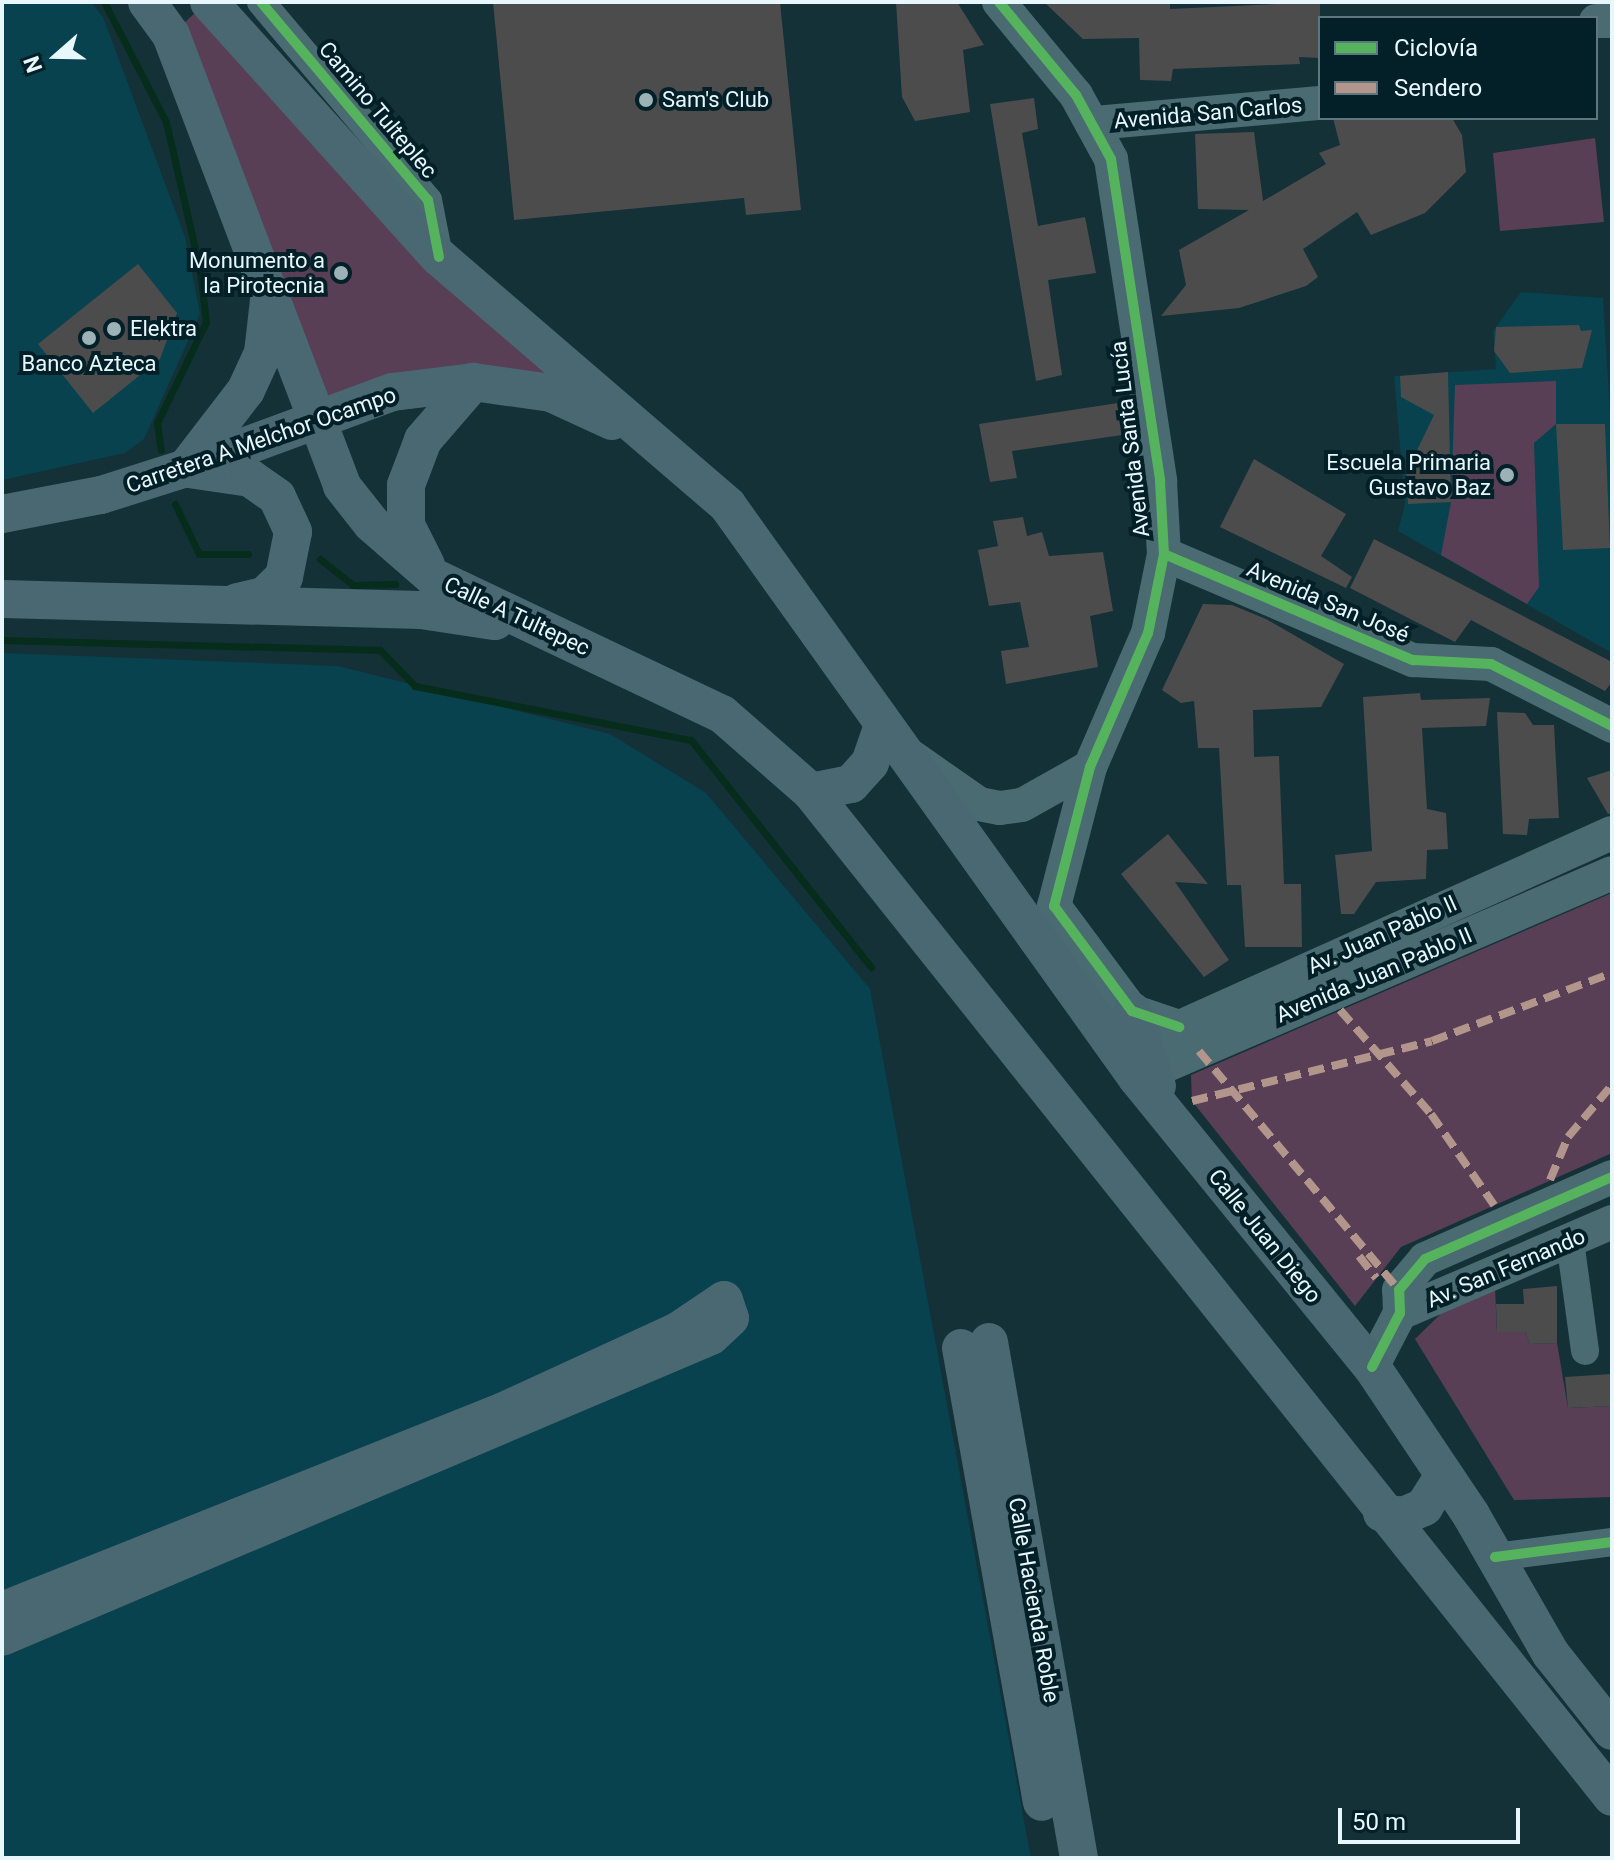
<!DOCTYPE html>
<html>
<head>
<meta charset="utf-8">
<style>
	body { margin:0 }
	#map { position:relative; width:1614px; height:1860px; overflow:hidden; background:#143138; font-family:Roboto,sans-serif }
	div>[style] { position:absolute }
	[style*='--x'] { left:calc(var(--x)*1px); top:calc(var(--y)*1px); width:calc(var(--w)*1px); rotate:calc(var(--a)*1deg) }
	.built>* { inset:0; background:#07424e }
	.green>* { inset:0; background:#593f56 }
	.stream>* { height:7px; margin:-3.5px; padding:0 3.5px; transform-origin:3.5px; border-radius:3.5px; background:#062c1c }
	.building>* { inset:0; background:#4c4c4c }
	.minor>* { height:28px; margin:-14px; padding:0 14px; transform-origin:14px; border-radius:14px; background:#4a6b72 }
	.tertiary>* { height:34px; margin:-17px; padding:0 17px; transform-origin:17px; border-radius:17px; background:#4a6b72 }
	.secondary>* { height:38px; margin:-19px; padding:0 19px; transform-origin:19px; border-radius:19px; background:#4a6871 }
	.quiet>* { height:8px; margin-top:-4px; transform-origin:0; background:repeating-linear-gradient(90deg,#b2968c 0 16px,transparent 0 24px) }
	.cycleway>* { height:10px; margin:-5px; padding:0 5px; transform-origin:5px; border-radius:5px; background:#56b35d }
	.dots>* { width:22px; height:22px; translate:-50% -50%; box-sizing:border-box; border:4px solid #032028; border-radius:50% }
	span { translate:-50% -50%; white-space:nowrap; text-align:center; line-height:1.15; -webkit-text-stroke:8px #032028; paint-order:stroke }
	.poi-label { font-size:22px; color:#e7f7fc }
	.left { translate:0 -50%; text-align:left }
	.right { translate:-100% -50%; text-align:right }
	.street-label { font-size:22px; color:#e7f7fc }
	.frame { position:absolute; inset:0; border:4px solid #e7f7fc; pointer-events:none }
	.legend { position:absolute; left:1318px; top:16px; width:280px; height:104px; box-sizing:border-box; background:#032028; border:2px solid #5e767d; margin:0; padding:10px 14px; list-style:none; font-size:24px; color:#e7f7fc }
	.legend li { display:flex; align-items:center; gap:16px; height:40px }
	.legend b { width:40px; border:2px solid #5e767d }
	.north { position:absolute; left:16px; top:16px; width:80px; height:80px; -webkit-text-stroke:6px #032028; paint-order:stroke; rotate:250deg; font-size:22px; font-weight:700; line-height:32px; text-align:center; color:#e7f7fc }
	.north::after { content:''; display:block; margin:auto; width:28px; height:36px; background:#e7f7fc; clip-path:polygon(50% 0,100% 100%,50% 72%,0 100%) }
	.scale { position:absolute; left:1338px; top:1808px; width:182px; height:36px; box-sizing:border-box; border:4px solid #e7f7fc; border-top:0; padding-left:10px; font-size:24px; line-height:28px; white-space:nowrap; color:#e7f7fc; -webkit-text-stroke:6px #032028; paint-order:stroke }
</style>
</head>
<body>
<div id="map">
	<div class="built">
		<i style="clip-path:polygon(2px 2px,91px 2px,103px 17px,185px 237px,200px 314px,144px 439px,125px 453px,2px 480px)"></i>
		<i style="clip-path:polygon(1521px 292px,1603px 298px,1612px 445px,1612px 653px,1398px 531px,1405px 504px,1394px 376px,1496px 369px,1493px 331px)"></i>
		<i style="clip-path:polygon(2px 653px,338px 666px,610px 734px,706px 793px,870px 989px,1031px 1858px,2px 1858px)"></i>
	</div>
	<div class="green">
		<i style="clip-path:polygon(207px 2px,477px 297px,651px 438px,551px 393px,317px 419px,171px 35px)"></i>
		<i style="clip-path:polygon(1595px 138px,1604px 222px,1500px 231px,1493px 153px)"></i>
		<i style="clip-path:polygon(1556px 381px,1556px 424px,1534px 443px,1539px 587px,1527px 604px,1441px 555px,1451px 502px,1455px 385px)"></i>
		<i style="clip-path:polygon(1612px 893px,1612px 1153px,1401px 1247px,1355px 1306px,1192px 1101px,1191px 1075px)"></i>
		<i style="clip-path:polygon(1495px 1288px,1497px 1332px,1525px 1332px,1530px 1344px,1557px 1343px,1568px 1408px,1612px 1406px,1612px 1497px,1514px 1500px,1415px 1339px,1456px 1299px)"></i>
	</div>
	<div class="stream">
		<i style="--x:104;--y:2;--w:135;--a:62.7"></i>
		<i style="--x:166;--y:122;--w:153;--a:77.1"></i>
		<i style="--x:200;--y:271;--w:51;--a:83.3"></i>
		<i style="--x:206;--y:322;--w:112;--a:115.9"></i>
		<i style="--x:157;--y:423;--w:27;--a:82"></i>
		<i style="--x:175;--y:504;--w:55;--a:64.4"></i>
		<i style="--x:199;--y:554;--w:49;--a:0"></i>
		<i style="--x:320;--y:559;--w:42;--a:38.2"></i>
		<i style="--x:353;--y:585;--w:42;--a:-1.4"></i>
		<i style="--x:2;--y:640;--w:378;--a:1.5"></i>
		<i style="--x:380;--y:650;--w:50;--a:45.8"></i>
		<i style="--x:415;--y:686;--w:281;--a:11.1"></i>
		<i style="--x:691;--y:740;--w:290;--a:51.6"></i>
	</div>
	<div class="building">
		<i style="clip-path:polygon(493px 2px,780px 2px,801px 210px,746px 215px,744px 198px,514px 220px)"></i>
		<i style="clip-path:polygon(896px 2px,957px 2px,984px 45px,963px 50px,970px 112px,915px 121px,902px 97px)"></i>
		<i style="clip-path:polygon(1044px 2px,1170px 2px,1170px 9px,1320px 2px,1320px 58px,1299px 57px,1300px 64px,1173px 69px,1171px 81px,1140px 80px,1139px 38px,1083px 39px)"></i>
		<i style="clip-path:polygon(1034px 98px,1038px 129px,1022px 133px,1038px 226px,1085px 217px,1096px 273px,1048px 280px,1062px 375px,1036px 381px,990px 104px)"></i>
		<i style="clip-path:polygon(1333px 118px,1452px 118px,1462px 135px,1466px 172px,1425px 213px,1371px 235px,1357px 212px,1303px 249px,1318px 277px,1306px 286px,1239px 308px,1161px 316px,1186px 285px,1179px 250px,1249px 210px,1198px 209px,1195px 134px,1254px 132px,1263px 201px,1326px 164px,1319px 153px,1340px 145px)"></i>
		<i style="clip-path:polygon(138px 264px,177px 313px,160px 359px,93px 413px,38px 344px)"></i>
		<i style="clip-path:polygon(1579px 325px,1581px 331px,1592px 330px,1582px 368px,1510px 373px,1494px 351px,1496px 327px)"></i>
		<i style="clip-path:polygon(1448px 372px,1451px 502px,1408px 504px,1406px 473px,1434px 415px,1401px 397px,1400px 376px)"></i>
		<i style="clip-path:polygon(1118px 403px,1122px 435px,1012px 451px,1017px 478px,990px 482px,979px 424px)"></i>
		<i style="clip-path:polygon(1556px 424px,1605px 424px,1610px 548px,1563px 550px)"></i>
		<i style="clip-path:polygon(1254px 459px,1346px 514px,1321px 556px,1352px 577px,1346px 588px,1220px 527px)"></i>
		<i style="clip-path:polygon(1023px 517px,1027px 536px,1042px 532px,1049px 556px,1103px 552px,1113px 611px,1090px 616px,1098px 667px,1006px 684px,1001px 651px,1029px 647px,1020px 602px,989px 606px,978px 550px,998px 546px,993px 521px)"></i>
		<i style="clip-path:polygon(1374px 539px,1612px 662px,1612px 682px,1605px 691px,1471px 620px,1455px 642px,1350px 588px)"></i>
		<i style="clip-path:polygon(1203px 604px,1232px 605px,1266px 619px,1344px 664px,1321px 707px,1253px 710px,1254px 757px,1279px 756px,1284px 884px,1301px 884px,1302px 947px,1245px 947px,1241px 885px,1227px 885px,1219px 748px,1198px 748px,1194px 701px,1181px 703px,1162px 690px)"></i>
		<i style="clip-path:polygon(1420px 693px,1421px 700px,1490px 698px,1486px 726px,1422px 728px,1427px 809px,1446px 813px,1448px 849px,1427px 850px,1426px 879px,1376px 882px,1354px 914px,1341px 914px,1335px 855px,1372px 851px,1363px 697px)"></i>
		<i style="clip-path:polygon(1497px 712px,1525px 713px,1533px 725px,1554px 725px,1559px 818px,1529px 819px,1527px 835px,1503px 834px)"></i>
		<i style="clip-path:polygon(1612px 770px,1612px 813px,1608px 814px,1587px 778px)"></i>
		<i style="clip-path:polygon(1168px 834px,1208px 884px,1175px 882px,1229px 960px,1204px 977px,1121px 874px)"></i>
		<i style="clip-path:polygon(1557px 1286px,1557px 1343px,1530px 1344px,1525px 1332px,1497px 1332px,1496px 1304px,1524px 1304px,1523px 1289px)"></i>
		<i style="clip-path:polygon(1612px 1374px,1612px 1406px,1568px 1408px,1565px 1377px)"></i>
	</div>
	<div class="minor">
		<i style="--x:261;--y:2;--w:259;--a:49.9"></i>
		<i style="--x:428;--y:200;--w:57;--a:78.9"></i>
		<i style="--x:1570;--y:1241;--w:111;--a:82.2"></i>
		<i style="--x:1495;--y:1557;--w:118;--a:-7.3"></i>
	</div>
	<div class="tertiary">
		<i style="--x:999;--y:2;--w:121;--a:50.4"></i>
		<i style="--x:1076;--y:95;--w:73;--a:61.3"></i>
		<i style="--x:1111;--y:159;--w:326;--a:81.3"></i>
		<i style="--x:1160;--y:481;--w:73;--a:86.9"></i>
		<i style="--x:1164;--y:554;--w:81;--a:101.4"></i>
		<i style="--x:1148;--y:633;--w:146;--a:113.4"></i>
		<i style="--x:1090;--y:767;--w:144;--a:104.5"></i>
		<i style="--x:1054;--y:906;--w:131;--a:53.4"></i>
		<i style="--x:1132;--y:1011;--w:50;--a:18.8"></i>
		<i style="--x:1596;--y:21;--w:16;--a:0"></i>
		<i style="--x:1095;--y:123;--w:226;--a:-5.1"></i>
		<i style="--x:1164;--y:554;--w:271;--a:23.1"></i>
		<i style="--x:1413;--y:660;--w:78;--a:2.9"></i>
		<i style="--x:1491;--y:664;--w:136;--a:27.1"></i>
		<i style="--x:912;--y:757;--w:82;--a:35"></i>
		<i style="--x:979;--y:804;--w:21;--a:11"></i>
		<i style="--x:1000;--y:808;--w:22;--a:-8"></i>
		<i style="--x:1022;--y:805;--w:78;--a:-29.2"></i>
		<i style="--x:1160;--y:1036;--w:495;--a:-24.2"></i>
		<i style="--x:1137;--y:1078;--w:517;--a:-23.34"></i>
		<i style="--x:1400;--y:1313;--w:231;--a:-23.2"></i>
		<i style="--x:1372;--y:1367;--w:61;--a:-62.6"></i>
		<i style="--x:1400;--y:1313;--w:23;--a:-92"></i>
		<i style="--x:1399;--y:1290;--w:40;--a:-50"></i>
		<i style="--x:1425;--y:1259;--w:204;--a:-23.7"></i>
	</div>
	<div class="secondary">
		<i style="--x:147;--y:2;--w:41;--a:54"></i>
		<i style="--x:171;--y:35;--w:482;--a:69.2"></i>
		<i style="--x:342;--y:486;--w:48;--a:51.7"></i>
		<i style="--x:372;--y:524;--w:81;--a:41"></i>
		<i style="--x:433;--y:577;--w:320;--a:25.4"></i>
		<i style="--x:722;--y:714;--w:118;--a:41.2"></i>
		<i style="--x:811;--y:792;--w:1285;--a:51.44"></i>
		<i style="--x:209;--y:2;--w:343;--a:48"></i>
		<i style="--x:439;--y:257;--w:381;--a:40.7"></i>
		<i style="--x:728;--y:506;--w:703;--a:54.43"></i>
		<i style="--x:1137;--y:1078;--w:372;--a:50.9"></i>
		<i style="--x:1372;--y:1367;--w:178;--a:56.2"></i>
		<i style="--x:1471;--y:1515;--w:160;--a:60.1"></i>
		<i style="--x:1551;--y:1654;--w:98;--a:51.6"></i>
		<i style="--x:186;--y:468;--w:98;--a:-52.4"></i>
		<i style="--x:246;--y:390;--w:41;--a:-65.3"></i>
		<i style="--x:263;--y:353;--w:53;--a:-83.5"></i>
		<i style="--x:189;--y:469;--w:62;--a:8.4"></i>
		<i style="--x:250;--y:478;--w:33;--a:35"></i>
		<i style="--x:277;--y:497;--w:38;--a:65"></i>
		<i style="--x:293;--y:532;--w:46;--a:101.3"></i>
		<i style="--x:284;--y:577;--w:28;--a:136"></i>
		<i style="--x:264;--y:596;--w:28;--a:167"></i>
		<i style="--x:2;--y:514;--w:101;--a:-10.9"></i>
		<i style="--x:101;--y:495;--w:89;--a:-17.6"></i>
		<i style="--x:186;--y:468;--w:221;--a:-20.2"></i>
		<i style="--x:393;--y:392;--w:81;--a:-7.1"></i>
		<i style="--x:473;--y:382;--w:79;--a:8"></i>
		<i style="--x:551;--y:393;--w:67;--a:24.7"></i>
		<i style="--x:426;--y:565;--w:45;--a:-116.6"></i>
		<i style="--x:406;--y:525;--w:40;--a:-90"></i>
		<i style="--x:406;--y:485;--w:48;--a:-69.3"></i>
		<i style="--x:423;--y:440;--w:77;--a:-49.2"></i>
		<i style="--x:2;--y:599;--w:419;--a:1.5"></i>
		<i style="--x:421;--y:610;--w:75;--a:8.5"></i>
		<i style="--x:811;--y:792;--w:41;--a:-11.3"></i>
		<i style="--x:851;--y:784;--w:28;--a:-48"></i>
		<i style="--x:870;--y:763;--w:39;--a:-71"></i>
		<i style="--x:1132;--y:1011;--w:79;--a:71.6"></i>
		<i style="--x:989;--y:1342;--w:524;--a:80.11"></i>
		<i style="--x:961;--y:1348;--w:461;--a:79.9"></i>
		<i style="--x:1382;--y:1513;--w:21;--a:8"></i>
		<i style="--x:1403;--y:1516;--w:23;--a:-23"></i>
		<i style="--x:1424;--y:1507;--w:36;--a:-58"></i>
		<i style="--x:2;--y:1611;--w:540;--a:-21.72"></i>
		<i style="--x:504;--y:1411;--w:192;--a:-24.7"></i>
		<i style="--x:678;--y:1331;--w:55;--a:-34"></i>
		<i style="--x:724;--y:1300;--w:19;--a:72"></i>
		<i style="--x:730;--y:1318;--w:26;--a:137"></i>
		<i style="--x:711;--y:1336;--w:770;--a:157"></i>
	</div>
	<div class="quiet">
		<i style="--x:1340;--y:1010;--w:138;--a:48.8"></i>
		<i style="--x:1431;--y:1114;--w:111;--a:55.3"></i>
		<i style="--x:1199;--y:1051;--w:312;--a:50.1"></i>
		<i style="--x:1192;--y:1101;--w:247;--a:-14"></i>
		<i style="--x:1432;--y:1041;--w:192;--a:-20.7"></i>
		<i style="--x:1550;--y:1180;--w:47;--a:-67.3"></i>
		<i style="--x:1568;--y:1137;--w:68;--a:-49.8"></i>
		<i style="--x:1359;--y:1256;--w:28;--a:52"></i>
	</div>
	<div class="cycleway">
		<i style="--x:261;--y:2;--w:259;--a:49.9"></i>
		<i style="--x:428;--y:200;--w:58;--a:79.1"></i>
		<i style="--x:999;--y:2;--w:121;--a:50.4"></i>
		<i style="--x:1076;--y:95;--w:73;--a:61.3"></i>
		<i style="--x:1111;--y:159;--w:326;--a:81.3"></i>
		<i style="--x:1160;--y:481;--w:73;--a:86.9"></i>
		<i style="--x:1164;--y:554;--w:81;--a:101.4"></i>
		<i style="--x:1148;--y:633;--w:146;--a:113.4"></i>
		<i style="--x:1090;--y:767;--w:144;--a:104.5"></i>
		<i style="--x:1054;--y:906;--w:131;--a:53.4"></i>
		<i style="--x:1132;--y:1011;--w:50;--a:18.8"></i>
		<i style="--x:1164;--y:554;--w:271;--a:23.1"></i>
		<i style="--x:1413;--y:660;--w:78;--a:2.9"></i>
		<i style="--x:1491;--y:664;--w:136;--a:27.1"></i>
		<i style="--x:1372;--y:1367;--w:61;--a:-62.6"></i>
		<i style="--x:1400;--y:1313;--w:23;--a:-92"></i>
		<i style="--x:1399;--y:1290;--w:40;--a:-50"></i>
		<i style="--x:1425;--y:1259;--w:204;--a:-23.7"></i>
		<i style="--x:1495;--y:1557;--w:118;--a:-7.3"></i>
	</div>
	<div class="dots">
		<i style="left:646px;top:100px;background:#9db2b7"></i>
		<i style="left:341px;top:273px;background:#9db2b7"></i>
		<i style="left:114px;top:329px;background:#9db2b7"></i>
		<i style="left:89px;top:338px;background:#9db2b7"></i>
		<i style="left:1507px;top:475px;background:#9db2b7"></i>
	</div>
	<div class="poi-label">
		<span class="left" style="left:662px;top:100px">Sam's Club</span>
		<span class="right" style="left:325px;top:273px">Monumento a<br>la Pirotecnia</span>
		<span class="left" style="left:130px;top:329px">Elektra</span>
		<span style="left:89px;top:364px">Banco Azteca</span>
		<span class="right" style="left:1491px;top:475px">Escuela Primaria<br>Gustavo Baz</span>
	</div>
	<div class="street-label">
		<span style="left:378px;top:110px;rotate:50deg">Camino Tulteplec</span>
		<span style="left:1208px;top:113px;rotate:-5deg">Avenida San Carlos</span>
		<span style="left:1130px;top:439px;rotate:-97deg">Avenida Santa Lucía</span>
		<span style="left:261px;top:440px;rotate:-19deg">Carretera A Melchor Ocampo</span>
		<span style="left:1328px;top:602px;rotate:23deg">Avenida San José</span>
		<span style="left:517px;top:616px;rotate:25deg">Calle A Tultepec</span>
		<span style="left:1382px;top:935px;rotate:-24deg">Av. Juan Pablo ll</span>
		<span style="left:1374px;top:975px;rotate:-23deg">Avenida Juan Pablo II</span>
		<span style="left:1265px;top:1236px;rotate:51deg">Calle Juan Diego</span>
		<span style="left:1506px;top:1268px;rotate:-23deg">Av. San Fernando</span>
		<span style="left:1034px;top:1600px;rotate:80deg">Calle Hacienda Roble</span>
	</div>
	<div class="frame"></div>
	<ul class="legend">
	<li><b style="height:10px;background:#56b35d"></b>Ciclovía</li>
	<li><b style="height:10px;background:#b2968c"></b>Sendero</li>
	</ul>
	<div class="north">N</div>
	<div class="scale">50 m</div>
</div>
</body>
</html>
